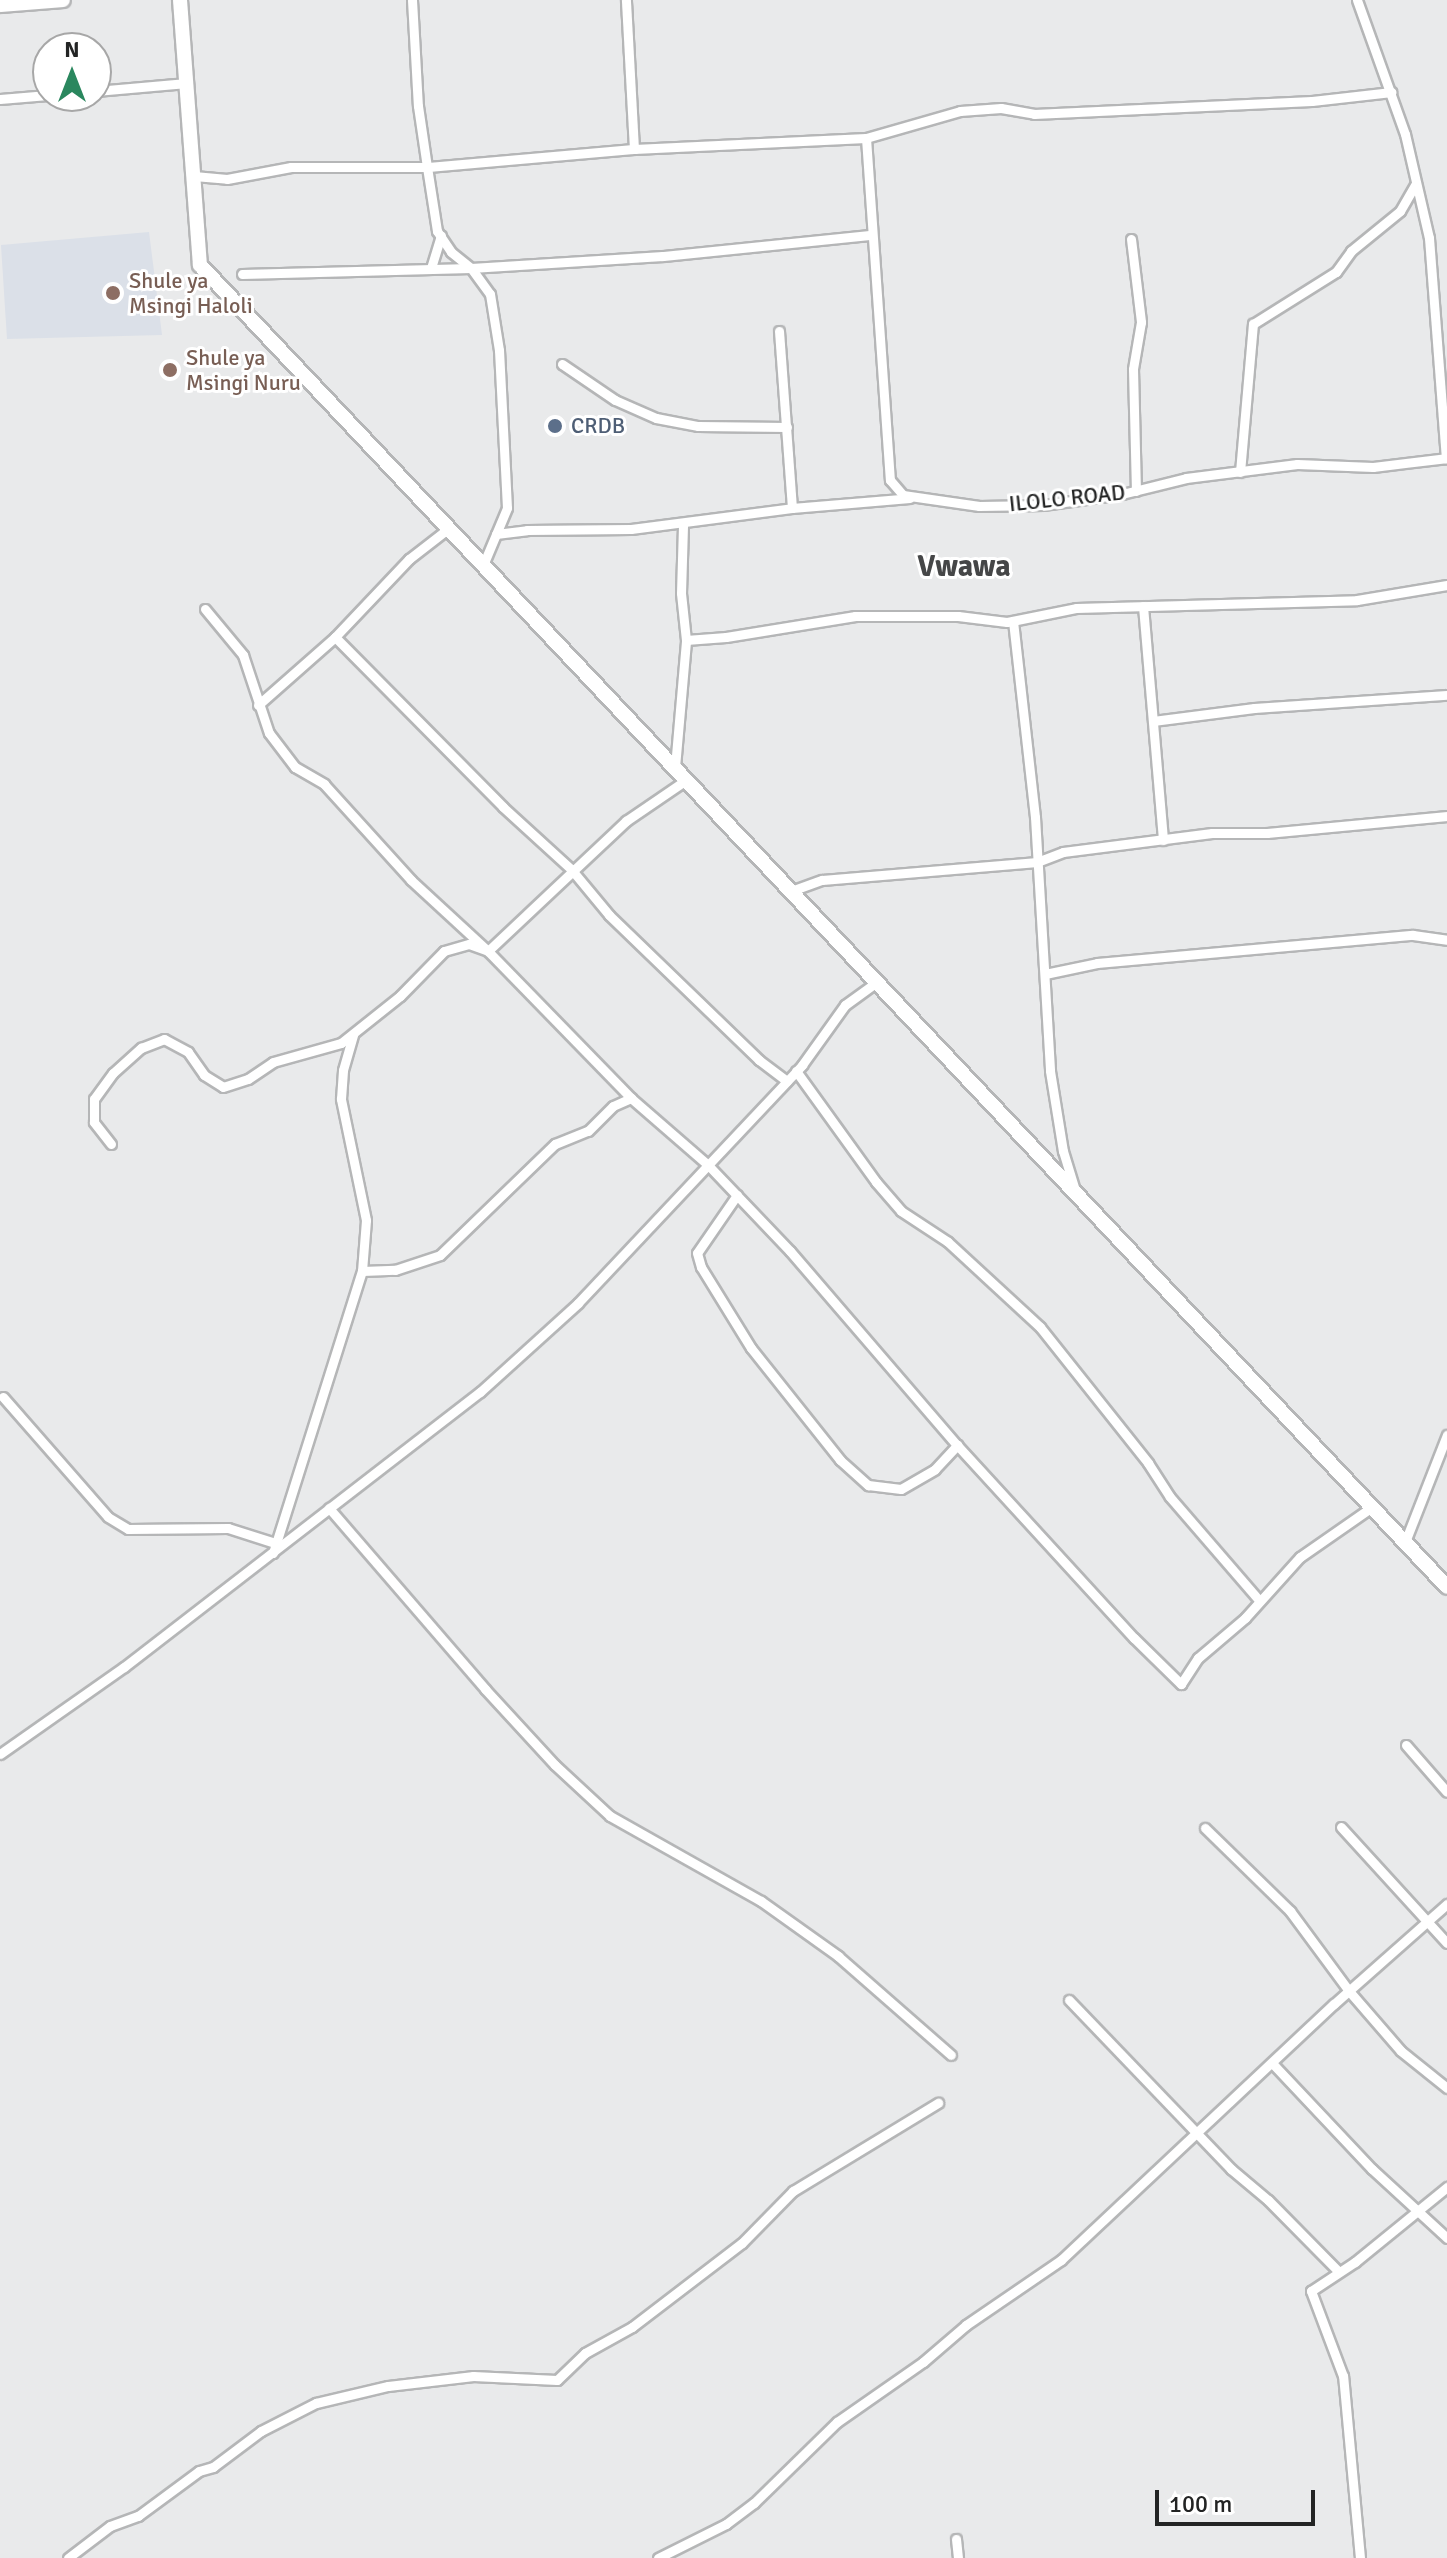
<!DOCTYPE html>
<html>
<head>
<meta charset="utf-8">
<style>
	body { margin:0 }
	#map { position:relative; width:1447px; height:2558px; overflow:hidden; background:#e9eaeb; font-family:Signika,sans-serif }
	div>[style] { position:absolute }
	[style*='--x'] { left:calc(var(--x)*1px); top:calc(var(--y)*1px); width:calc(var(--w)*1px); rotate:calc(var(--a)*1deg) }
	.built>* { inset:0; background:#dbe0e8 }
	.roads { filter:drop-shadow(2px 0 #b5b6b7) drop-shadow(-2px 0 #b5b6b7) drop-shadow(0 2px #b5b6b7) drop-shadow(0 -2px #b5b6b7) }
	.street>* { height:9px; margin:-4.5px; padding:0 4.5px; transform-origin:4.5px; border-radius:4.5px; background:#fff }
	.secondary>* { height:14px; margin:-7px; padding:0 7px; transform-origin:7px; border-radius:7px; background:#fff }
	.dots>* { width:22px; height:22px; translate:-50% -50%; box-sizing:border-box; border:4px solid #fff; border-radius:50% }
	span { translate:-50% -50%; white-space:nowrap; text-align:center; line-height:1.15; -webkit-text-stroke:6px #fff; paint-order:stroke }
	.education-label { font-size:22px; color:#785e54 }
	.left { translate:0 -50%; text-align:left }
	.service-label { font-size:22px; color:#4e5e75 }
	.street-label { font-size:22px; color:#232424 }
	.district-label { font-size:30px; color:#454647; font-weight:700 }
	.north { position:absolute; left:32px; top:32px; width:80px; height:80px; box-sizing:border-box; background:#fff; border:2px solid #a7a7a7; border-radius:50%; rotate:0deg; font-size:22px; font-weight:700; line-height:32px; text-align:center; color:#232424 }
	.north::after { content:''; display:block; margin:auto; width:28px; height:36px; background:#2a875e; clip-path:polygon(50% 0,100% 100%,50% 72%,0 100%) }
	.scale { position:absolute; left:1155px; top:2490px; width:160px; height:36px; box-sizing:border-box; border:4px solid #232424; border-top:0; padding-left:10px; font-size:24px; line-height:28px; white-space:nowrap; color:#232424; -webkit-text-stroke:6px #fff; paint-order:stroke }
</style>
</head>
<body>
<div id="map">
	<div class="built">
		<i style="clip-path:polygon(149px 232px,162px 335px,7px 339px,1px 245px)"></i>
	</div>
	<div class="roads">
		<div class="street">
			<i style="--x:412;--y:0;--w:106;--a:86.8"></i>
			<i style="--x:418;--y:106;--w:62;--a:81.6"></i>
			<i style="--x:427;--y:167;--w:208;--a:-5"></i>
			<i style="--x:634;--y:149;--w:149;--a:-93.1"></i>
			<i style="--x:1357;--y:0;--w:142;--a:70.3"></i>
			<i style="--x:1405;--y:134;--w:107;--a:77"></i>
			<i style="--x:1429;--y:238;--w:221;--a:85.6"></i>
			<i style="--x:96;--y:91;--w:91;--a:-5"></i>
			<i style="--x:0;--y:99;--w:48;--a:-4.8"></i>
			<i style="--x:866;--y:138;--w:343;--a:86"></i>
			<i style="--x:890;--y:480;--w:20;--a:49"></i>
			<i style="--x:903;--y:495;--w:77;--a:8.2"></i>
			<i style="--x:979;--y:506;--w:64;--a:-0.9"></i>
			<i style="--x:1043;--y:505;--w:80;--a:-7.9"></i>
			<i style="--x:1122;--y:494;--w:66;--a:-14"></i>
			<i style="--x:1186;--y:478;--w:112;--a:-7.2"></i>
			<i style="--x:1297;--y:464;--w:76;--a:2.3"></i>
			<i style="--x:1373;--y:467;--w:75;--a:-6.9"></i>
			<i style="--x:634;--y:149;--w:232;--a:-2.7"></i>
			<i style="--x:866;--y:138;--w:98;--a:-16"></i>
			<i style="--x:960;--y:111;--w:41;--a:-4.2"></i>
			<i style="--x:1001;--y:108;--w:34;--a:10"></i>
			<i style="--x:1034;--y:114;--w:278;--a:-2.7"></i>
			<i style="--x:1312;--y:101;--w:80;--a:-6.5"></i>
			<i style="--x:194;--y:176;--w:33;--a:5"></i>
			<i style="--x:227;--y:179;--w:65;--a:-10.6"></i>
			<i style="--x:291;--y:167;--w:136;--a:0"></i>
			<i style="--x:427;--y:167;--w:65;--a:81.1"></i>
			<i style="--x:437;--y:231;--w:25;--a:56"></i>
			<i style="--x:451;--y:252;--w:26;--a:39"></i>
			<i style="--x:471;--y:268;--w:32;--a:54"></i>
			<i style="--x:490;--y:294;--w:57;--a:80.9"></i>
			<i style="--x:499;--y:350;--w:158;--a:87.1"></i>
			<i style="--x:507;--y:508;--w:62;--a:112.8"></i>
			<i style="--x:1131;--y:239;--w:84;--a:83.1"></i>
			<i style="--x:1141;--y:322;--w:48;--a:99.7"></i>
			<i style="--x:1133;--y:369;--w:122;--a:88.6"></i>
			<i style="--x:431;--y:268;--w:34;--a:-73"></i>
			<i style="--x:242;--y:274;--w:229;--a:-1.5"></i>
			<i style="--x:471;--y:268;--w:192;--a:-3.6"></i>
			<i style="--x:663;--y:256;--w:208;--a:-5.8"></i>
			<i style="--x:779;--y:331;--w:177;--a:85.8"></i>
			<i style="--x:562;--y:364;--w:64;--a:34.2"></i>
			<i style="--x:615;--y:400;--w:45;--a:23.7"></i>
			<i style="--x:656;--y:418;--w:43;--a:10.8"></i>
			<i style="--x:698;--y:426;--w:89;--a:0.6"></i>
			<i style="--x:1240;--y:472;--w:149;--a:-85"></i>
			<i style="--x:1253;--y:324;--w:98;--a:-32.1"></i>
			<i style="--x:1336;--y:272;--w:26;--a:-54"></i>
			<i style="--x:1351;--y:251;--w:63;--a:-39.2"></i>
			<i style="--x:1400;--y:211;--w:32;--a:-60"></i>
			<i style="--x:496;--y:534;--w:31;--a:-7"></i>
			<i style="--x:527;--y:530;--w:104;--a:-0.6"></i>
			<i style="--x:631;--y:529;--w:162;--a:-7.4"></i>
			<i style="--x:792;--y:508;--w:118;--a:-4.8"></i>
			<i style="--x:1143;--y:606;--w:235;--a:85.1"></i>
			<i style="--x:205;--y:609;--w:60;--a:50.4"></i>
			<i style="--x:243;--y:655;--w:82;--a:71.6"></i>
			<i style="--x:269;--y:733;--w:43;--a:52.6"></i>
			<i style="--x:295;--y:767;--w:34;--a:30"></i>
			<i style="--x:324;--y:784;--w:130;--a:47.8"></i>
			<i style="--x:411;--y:880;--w:105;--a:42.7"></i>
			<i style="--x:488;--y:951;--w:205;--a:45.8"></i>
			<i style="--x:631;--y:1098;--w:102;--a:41"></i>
			<i style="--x:708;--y:1165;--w:119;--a:46.4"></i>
			<i style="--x:790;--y:1251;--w:256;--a:49.3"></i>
			<i style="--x:957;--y:1445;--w:262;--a:47.5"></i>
			<i style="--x:1134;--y:1638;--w:66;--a:44.4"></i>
			<i style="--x:1181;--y:1684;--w:31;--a:-57"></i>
			<i style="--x:1198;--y:1658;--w:62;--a:-40.4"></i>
			<i style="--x:1245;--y:1618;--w:82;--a:-48"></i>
			<i style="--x:1300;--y:1557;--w:88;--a:-34.8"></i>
			<i style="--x:1013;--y:621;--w:197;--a:83.6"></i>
			<i style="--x:1035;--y:817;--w:254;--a:86.6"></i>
			<i style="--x:1050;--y:1071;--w:81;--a:80.8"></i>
			<i style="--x:1063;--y:1151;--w:39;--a:73"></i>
			<i style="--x:335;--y:637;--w:239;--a:45.3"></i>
			<i style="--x:503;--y:807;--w:92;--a:42.4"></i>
			<i style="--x:571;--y:869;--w:60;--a:50.4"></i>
			<i style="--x:609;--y:915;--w:209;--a:44"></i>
			<i style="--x:759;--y:1060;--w:35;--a:37"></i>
			<i style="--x:686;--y:640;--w:40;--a:-4.3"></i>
			<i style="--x:726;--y:637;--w:131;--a:-9.2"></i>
			<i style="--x:855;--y:616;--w:103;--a:0"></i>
			<i style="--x:958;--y:616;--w:49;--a:7"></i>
			<i style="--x:1007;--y:622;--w:70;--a:-11.5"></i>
			<i style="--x:1076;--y:608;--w:281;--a:-1.6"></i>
			<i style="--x:1357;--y:600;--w:91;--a:-9.5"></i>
			<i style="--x:258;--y:705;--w:103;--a:-41.4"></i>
			<i style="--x:335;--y:637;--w:108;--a:-46.5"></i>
			<i style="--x:409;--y:559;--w:51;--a:-37.8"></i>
			<i style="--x:1153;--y:721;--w:102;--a:-7.3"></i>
			<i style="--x:1254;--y:708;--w:193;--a:-3.9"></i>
			<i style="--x:675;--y:767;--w:127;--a:-85"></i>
			<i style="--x:686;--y:640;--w:47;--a:-96.1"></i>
			<i style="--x:681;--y:593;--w:69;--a:-88.3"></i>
			<i style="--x:791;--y:891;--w:33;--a:-20"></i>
			<i style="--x:822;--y:880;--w:216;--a:-4.8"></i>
			<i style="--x:1037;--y:862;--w:28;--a:-21"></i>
			<i style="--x:1063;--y:852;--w:150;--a:-7.3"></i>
			<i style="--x:1212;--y:833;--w:55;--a:0"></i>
			<i style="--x:1267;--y:833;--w:181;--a:-5.4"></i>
			<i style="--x:1045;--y:974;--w:53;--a:-11.9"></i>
			<i style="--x:1097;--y:963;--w:317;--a:-5.1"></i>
			<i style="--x:1413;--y:935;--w:34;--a:8"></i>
			<i style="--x:796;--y:1071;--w:137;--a:54.2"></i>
			<i style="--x:876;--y:1182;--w:38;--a:49"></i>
			<i style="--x:901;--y:1211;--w:56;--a:33.4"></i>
			<i style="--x:948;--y:1242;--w:125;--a:42.7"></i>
			<i style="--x:1040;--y:1327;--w:174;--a:51.5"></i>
			<i style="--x:1148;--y:1463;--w:40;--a:57.1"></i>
			<i style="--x:1170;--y:1497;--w:136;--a:49.2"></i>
			<i style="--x:111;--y:1144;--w:28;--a:-128"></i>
			<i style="--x:94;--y:1122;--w:23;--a:-90"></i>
			<i style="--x:94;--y:1099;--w:32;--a:-54"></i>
			<i style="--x:113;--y:1073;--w:38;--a:-42"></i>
			<i style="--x:141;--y:1048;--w:25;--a:-21"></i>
			<i style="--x:164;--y:1039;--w:27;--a:28"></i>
			<i style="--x:188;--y:1052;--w:28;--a:55"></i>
			<i style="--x:204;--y:1075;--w:22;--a:32"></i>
			<i style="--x:223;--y:1087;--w:26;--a:-18"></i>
			<i style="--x:248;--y:1079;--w:30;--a:-34"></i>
			<i style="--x:273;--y:1062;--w:71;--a:-15.6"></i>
			<i style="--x:341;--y:1043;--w:75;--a:-38.5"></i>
			<i style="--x:400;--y:996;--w:63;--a:-45.6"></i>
			<i style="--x:444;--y:951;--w:26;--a:-16"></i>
			<i style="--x:469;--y:944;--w:20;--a:20"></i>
			<i style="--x:488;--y:951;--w:190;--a:-43.3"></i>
			<i style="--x:626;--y:821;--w:73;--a:-34.3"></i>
			<i style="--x:737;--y:1195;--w:70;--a:124.6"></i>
			<i style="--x:697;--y:1253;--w:15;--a:74"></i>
			<i style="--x:701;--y:1267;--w:95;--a:58.3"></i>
			<i style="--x:751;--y:1348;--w:143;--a:51.5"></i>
			<i style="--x:840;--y:1460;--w:38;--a:42"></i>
			<i style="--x:868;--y:1485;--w:33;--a:7"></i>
			<i style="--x:901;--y:1489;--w:39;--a:-30"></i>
			<i style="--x:935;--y:1469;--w:33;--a:-47"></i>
			<i style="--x:362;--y:1271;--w:33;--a:-2"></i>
			<i style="--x:395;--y:1270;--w:47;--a:-18.4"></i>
			<i style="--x:440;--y:1255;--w:160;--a:-44"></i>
			<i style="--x:555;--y:1144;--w:35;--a:-22"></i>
			<i style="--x:588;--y:1131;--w:35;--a:-45"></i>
			<i style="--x:613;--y:1106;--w:20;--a:-24"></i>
			<i style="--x:3;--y:1397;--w:159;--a:48.8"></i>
			<i style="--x:108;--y:1517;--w:23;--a:31"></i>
			<i style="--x:128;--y:1529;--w:100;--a:-0.6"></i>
			<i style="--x:228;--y:1528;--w:49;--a:17.7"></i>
			<i style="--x:329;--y:1508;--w:239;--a:49.2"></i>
			<i style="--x:485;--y:1689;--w:103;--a:47.4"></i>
			<i style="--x:555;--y:1765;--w:75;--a:42.8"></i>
			<i style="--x:610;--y:1816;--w:173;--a:29.4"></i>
			<i style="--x:761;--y:1901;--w:95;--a:35.5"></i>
			<i style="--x:838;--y:1956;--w:150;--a:41.2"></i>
			<i style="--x:1405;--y:1542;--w:115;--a:-68.6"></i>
			<i style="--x:273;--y:1553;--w:296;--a:-72.5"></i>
			<i style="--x:362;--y:1271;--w:51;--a:-85.5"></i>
			<i style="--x:366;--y:1220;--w:124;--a:-101.7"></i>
			<i style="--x:341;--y:1099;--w:29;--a:-86"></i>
			<i style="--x:343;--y:1070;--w:37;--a:-74"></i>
			<i style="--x:1406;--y:1745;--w:62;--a:48.9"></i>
			<i style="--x:0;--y:1754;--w:151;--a:-35.1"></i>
			<i style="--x:124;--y:1667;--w:450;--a:-37.7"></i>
			<i style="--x:480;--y:1392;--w:132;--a:-42.2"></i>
			<i style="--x:578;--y:1303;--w:327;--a:-46.7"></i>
			<i style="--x:802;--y:1065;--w:74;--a:-54.4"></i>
			<i style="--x:845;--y:1005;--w:39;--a:-36"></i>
			<i style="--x:1341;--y:1827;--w:157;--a:47.6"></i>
			<i style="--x:1205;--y:1828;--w:119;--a:44.3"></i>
			<i style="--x:1290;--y:1911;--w:99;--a:53.6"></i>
			<i style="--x:1349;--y:1991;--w:79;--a:49.1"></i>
			<i style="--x:1401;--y:2051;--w:59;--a:38.8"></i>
			<i style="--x:1069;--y:2000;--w:234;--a:46.2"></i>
			<i style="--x:1231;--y:2169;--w:48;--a:40"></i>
			<i style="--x:1268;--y:2200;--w:101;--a:45.4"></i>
			<i style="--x:1272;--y:2063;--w:146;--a:46.7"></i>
			<i style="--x:1372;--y:2169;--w:102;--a:42.6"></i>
			<i style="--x:956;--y:2539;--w:19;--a:84"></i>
			<i style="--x:68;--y:2558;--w:53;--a:-37.3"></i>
			<i style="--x:110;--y:2526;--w:30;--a:-20"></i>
			<i style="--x:138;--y:2516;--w:76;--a:-36.4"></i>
			<i style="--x:199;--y:2471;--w:15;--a:-16"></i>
			<i style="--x:213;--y:2467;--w:60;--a:-36.9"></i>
			<i style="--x:261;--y:2431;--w:62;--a:-27"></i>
			<i style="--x:316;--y:2403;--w:74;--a:-13.3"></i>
			<i style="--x:388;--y:2386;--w:86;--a:-6.7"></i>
			<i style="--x:473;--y:2376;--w:84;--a:2.7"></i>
			<i style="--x:557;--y:2380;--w:39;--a:-44"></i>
			<i style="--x:585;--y:2353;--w:54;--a:-29"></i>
			<i style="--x:632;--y:2327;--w:138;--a:-37.4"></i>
			<i style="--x:742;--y:2243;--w:73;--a:-45.6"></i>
			<i style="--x:793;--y:2191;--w:170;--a:-31.3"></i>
			<i style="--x:658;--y:2558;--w:76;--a:-26.6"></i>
			<i style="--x:726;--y:2524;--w:35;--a:-37"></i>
			<i style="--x:754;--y:2503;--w:116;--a:-44.3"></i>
			<i style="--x:837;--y:2422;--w:105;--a:-34.9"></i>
			<i style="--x:923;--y:2362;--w:57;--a:-40.7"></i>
			<i style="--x:966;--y:2325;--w:115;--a:-34.4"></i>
			<i style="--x:1061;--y:2260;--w:374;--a:-43.2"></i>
			<i style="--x:1334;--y:2004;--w:151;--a:-41.5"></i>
			<i style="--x:1360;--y:2558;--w:183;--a:-95.3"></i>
			<i style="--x:1343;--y:2376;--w:91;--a:-110.6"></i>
			<i style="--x:1311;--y:2291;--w:53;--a:-33.4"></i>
			<i style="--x:1355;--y:2262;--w:119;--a:-39.2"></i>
		</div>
		<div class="secondary">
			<i style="--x:180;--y:0;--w:266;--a:85.7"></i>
			<i style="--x:200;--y:265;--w:1817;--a:46.67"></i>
			<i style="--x:0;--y:5;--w:63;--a:-4.5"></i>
		</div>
	</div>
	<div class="dots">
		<i style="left:113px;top:293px;background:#8d6e63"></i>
		<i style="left:170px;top:370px;background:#8d6e63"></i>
		<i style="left:555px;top:426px;background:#5c6f8a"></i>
	</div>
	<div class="education-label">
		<span class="left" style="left:129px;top:293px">Shule ya<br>Msingi Haloli</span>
		<span class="left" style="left:186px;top:370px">Shule ya<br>Msingi Nuru</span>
	</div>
	<div class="service-label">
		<span class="left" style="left:571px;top:426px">CRDB</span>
	</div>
	<div class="street-label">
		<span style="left:1067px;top:498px;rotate:-6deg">ILOLO ROAD</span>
	</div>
	<div class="district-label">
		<span style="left:964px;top:567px">Vwawa</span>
	</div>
	<div class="north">N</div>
	<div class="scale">100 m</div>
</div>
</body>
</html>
